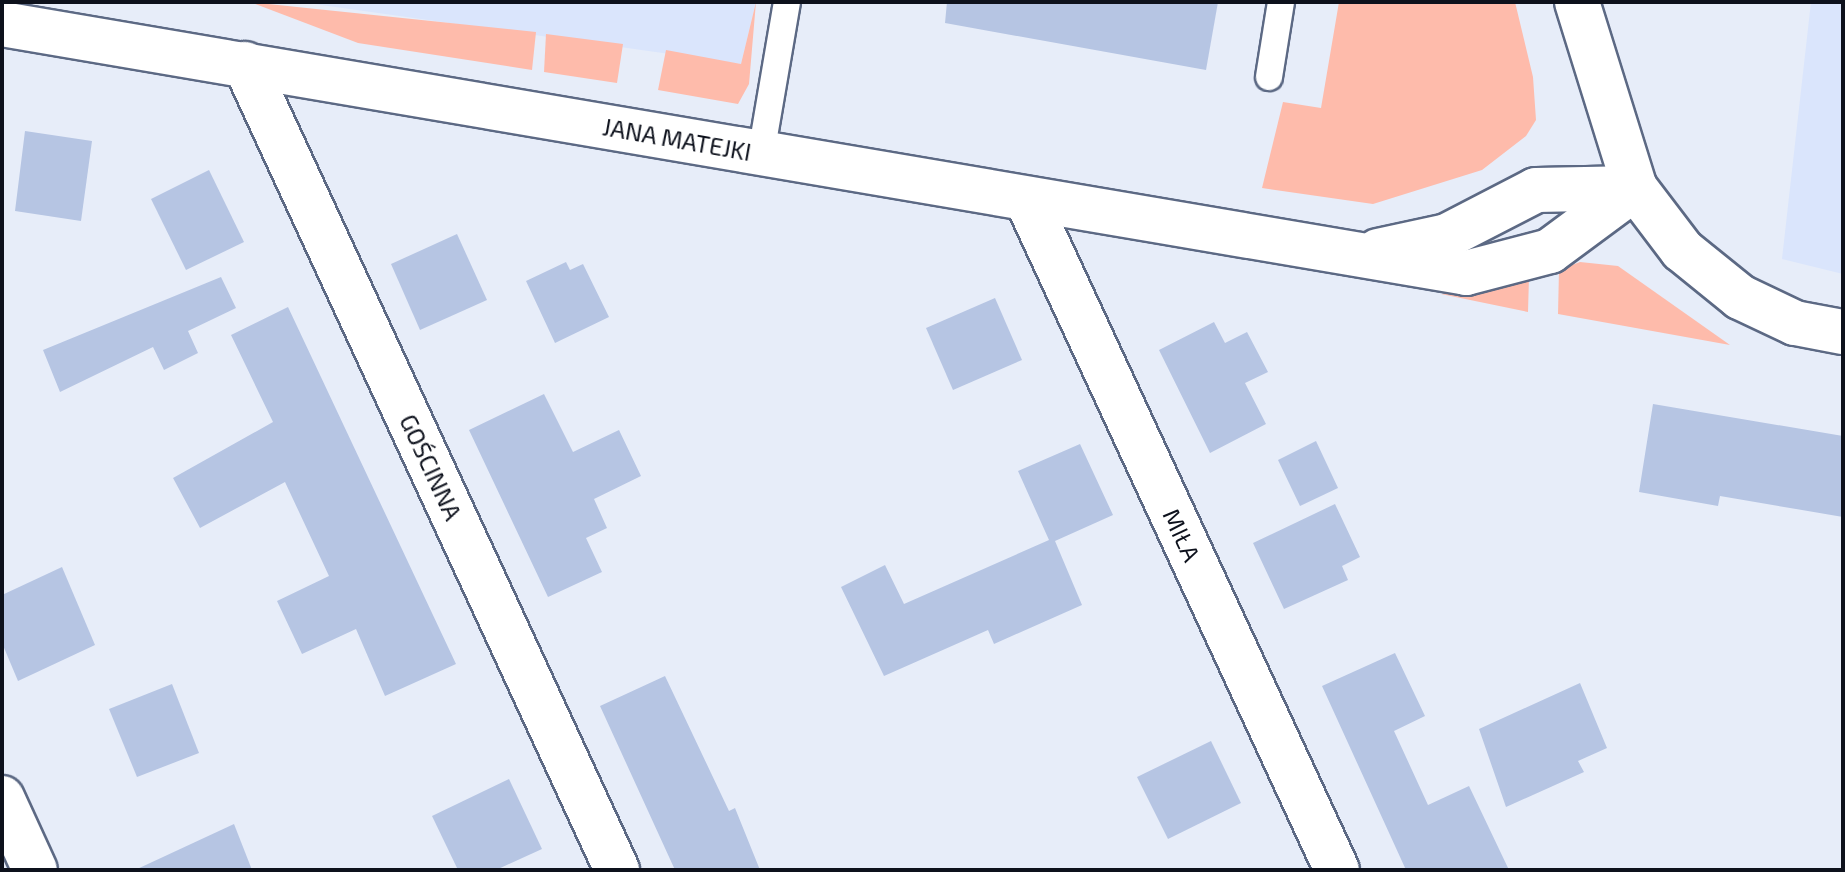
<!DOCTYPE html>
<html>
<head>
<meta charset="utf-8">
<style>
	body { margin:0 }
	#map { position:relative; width:1845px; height:872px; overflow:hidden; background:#e7edf9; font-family:"Exo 2",sans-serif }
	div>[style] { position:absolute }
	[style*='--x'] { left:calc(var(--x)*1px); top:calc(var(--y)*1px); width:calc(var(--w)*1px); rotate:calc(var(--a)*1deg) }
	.built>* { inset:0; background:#dae5fc }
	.green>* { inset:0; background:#febbab }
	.building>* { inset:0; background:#b6c5e3 }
	.roads { filter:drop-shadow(2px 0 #5c6984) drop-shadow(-2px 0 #5c6984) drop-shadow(0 2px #5c6984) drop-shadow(0 -2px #5c6984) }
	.service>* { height:26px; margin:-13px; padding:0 13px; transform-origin:13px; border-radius:13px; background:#fff }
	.minor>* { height:44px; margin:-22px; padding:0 22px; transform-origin:22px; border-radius:22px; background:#fff }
	.tertiary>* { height:44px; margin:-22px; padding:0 22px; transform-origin:22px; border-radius:22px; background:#fff }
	span { translate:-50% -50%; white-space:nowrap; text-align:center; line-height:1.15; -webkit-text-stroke:7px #fff; paint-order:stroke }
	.street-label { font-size:24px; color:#0d111c }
	.frame { position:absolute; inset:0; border:4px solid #0d111c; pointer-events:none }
</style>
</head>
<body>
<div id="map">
	<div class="built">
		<i style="clip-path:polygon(756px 2px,741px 64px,307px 3px,307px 2px)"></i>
		<i style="clip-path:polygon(1811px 2px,1843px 2px,1843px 274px,1782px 259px)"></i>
	</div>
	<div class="green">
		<i style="clip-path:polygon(250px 2px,536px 32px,532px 70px,358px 43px)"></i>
		<i style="clip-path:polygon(756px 2px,749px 84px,738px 104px,658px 90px,666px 50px,741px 64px)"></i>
		<i style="clip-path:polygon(1339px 2px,1515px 2px,1533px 77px,1536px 120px,1526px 136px,1482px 170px,1373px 204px,1262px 188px,1283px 102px,1321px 108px)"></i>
		<i style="clip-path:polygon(546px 34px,623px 44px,617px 83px,544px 72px)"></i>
		<i style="clip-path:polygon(1580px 262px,1618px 266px,1730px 345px,1558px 314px,1559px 270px)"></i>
		<i style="clip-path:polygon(1529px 277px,1528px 312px,1441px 294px,1493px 288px)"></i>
	</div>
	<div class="building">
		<i style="clip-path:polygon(947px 2px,1218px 2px,1206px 70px,945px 23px)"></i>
		<i style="clip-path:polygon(25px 131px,92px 141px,81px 221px,15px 211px)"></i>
		<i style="clip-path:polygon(209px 170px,244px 242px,186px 270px,151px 199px)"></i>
		<i style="clip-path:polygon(457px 234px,487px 300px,420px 330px,391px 264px)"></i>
		<i style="clip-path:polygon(566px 262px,570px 270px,583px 264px,609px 317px,555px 343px,526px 281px)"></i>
		<i style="clip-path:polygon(221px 277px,236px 308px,188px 331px,198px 353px,164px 370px,153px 347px,60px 392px,43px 350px)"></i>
		<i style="clip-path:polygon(995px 298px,1022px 360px,953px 390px,926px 328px)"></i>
		<i style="clip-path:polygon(288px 307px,456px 664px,385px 696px,356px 629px,302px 654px,277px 601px,329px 576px,285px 482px,200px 528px,173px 478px,273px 422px,231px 335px)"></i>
		<i style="clip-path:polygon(1214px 322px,1225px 343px,1247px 332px,1268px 372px,1245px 383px,1266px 424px,1210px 453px,1159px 350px)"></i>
		<i style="clip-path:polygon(544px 394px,573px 452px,619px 430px,641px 476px,594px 499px,607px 528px,586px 538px,602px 572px,548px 597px,469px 430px)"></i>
		<i style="clip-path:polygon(1653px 404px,1843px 436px,1843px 517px,1720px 496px,1718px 506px,1639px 492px)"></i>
		<i style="clip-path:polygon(1316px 441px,1338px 488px,1300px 506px,1278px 460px)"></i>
		<i style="clip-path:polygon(1080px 444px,1113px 515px,1055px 541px,1082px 605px,994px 644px,988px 630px,884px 676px,841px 587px,885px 565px,904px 604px,1049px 540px,1018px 471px)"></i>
		<i style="clip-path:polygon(1335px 504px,1360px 557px,1342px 566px,1348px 580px,1284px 609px,1253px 543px)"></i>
		<i style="clip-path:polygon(62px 567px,95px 645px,18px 681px,2px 643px,2px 595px)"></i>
		<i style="clip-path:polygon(1395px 653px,1425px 716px,1394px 731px,1428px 805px,1469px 786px,1509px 870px,1406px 870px,1322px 686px)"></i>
		<i style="clip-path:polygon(665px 676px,729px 811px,735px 808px,760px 870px,675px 870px,600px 706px)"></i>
		<i style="clip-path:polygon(1580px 683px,1607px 748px,1578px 761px,1584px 772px,1506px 807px,1479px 729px)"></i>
		<i style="clip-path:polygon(172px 684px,199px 753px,137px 777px,109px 709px)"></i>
		<i style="clip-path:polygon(1211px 741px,1241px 803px,1168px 839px,1137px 777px)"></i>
		<i style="clip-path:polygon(509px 779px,542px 849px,496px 870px,458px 870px,432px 816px)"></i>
		<i style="clip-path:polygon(234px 824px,252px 870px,135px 870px)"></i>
	</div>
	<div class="roads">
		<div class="service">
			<i style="--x:1269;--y:77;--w:76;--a:-80.9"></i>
			<i style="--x:761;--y:154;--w:154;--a:-80.3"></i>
		</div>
		<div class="minor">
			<i style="--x:2;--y:24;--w:1485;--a:9.65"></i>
			<i style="--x:1466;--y:273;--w:87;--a:-14.7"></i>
			<i style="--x:1550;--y:251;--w:106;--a:-36.5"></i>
			<i style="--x:245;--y:64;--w:888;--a:65.22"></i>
			<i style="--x:1027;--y:200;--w:738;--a:65.17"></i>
			<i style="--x:1378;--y:251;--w:71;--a:-12.3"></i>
			<i style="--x:1447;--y:236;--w:100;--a:-27.3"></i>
			<i style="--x:1536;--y:190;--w:99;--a:-1.2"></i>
		</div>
		<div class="tertiary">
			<i style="--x:1577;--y:2;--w:195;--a:72.7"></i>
			<i style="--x:1635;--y:188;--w:78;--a:52.8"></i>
			<i style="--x:1682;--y:250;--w:75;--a:39"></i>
			<i style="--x:1740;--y:297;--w:61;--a:25.3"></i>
			<i style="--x:1795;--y:323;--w:49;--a:10.6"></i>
			<i style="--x:2;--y:798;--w:79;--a:65.4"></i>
		</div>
	</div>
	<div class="street-label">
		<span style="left:677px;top:139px;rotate:10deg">JANA MATEJKI</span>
		<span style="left:431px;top:467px;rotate:65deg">GOŚCINNA</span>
		<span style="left:1182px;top:535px;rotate:65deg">MIŁA</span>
	</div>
	<div class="frame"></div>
</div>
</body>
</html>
